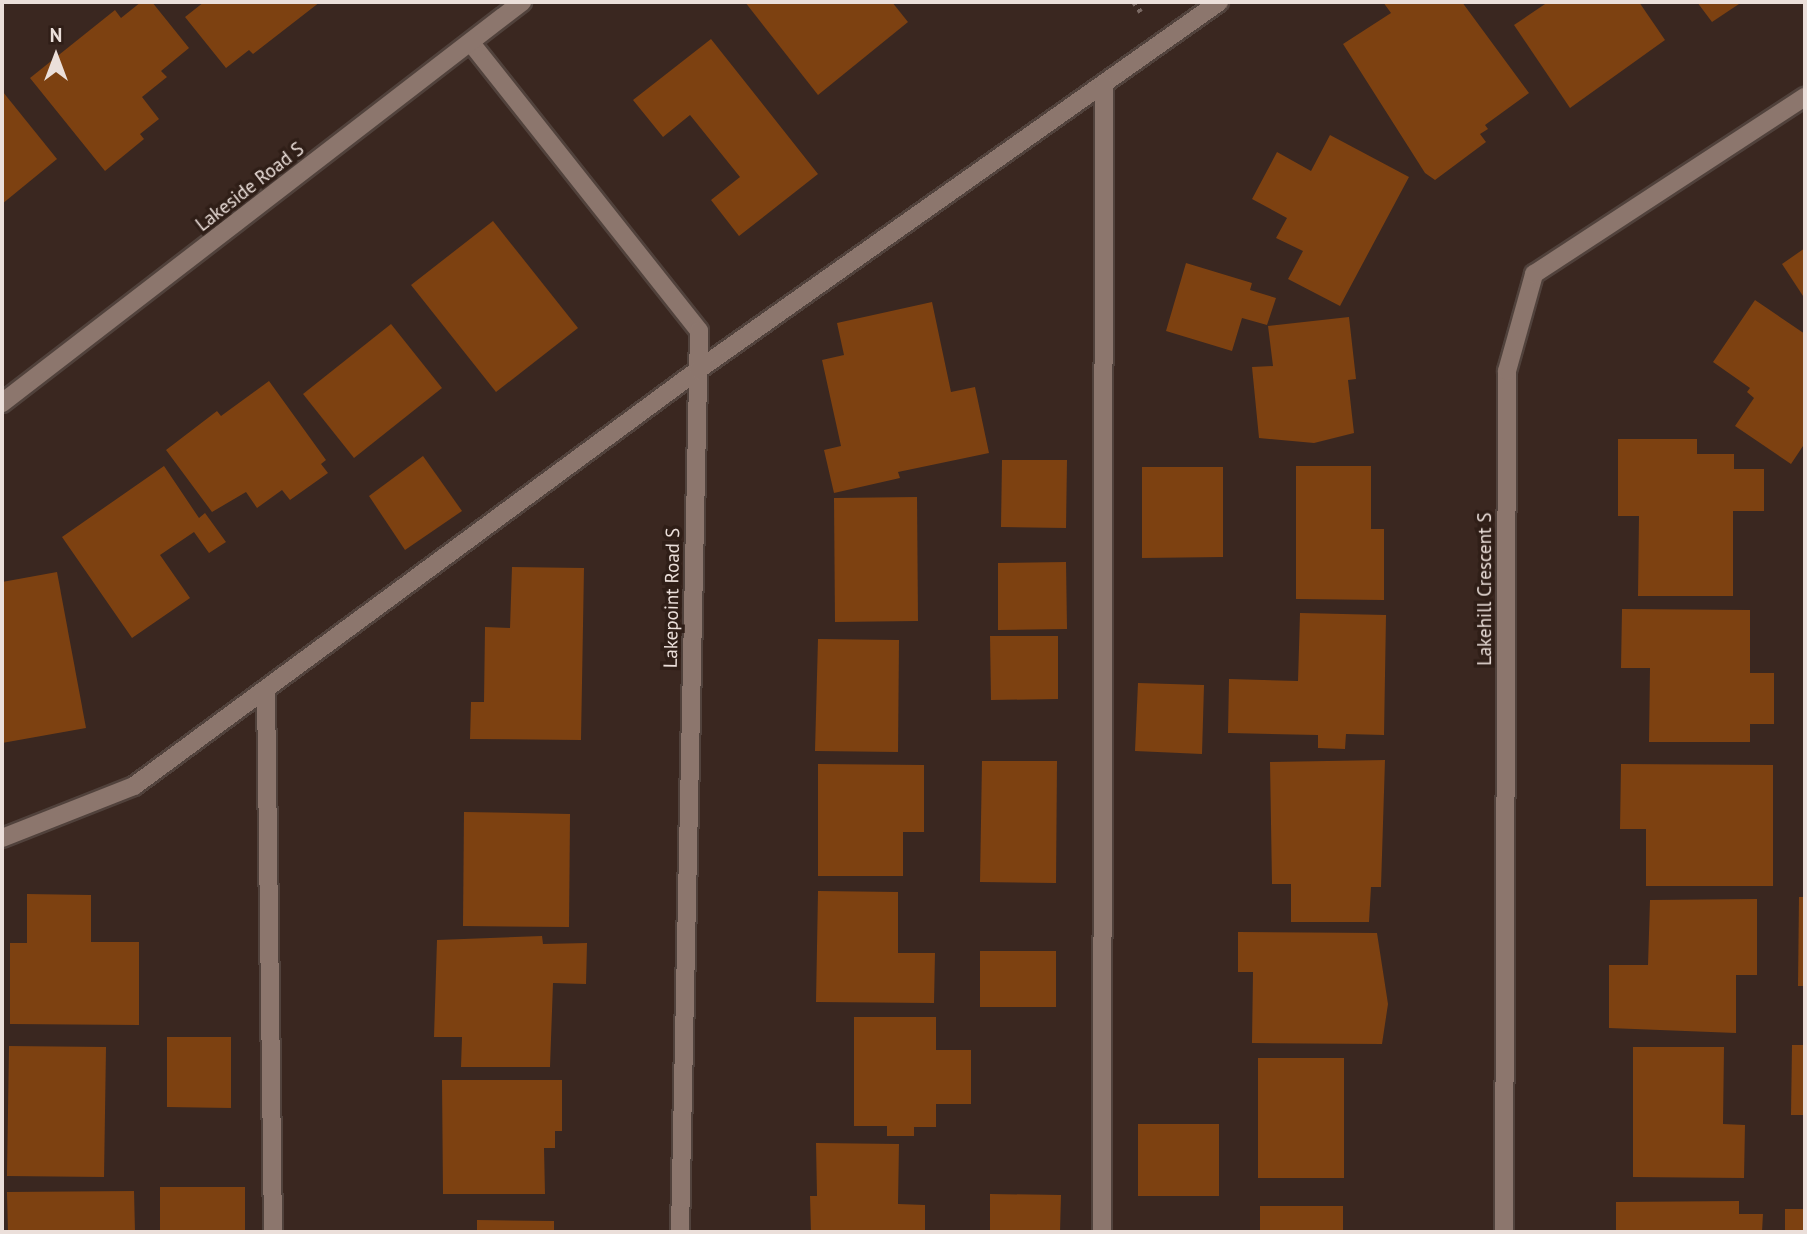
<!DOCTYPE html>
<html>
<head>
<meta charset="utf-8">
<style>
	body { margin:0 }
	#map { position:relative; width:1807px; height:1234px; overflow:hidden; background:#3a2720; font-family:"PT Sans",sans-serif }
	div>[style] { position:absolute }
	[style*='--x'] { left:calc(var(--x)*1px); top:calc(var(--y)*1px); width:calc(var(--w)*1px); rotate:calc(var(--a)*1deg) }
	.building>* { inset:0; background:#7d4111 }
	.path>* { height:4.5px; margin-top:-2.25px; transform-origin:0; background:repeating-linear-gradient(90deg,#7b6a64 0 3.5px,transparent 0 8.5px) }
	.roads { filter:drop-shadow(2px 0 #51423c) drop-shadow(-2px 0 #51423c) drop-shadow(0 2px #51423c) drop-shadow(0 -2px #51423c) }
	.minor>* { height:18px; margin:-9px; padding:0 9px; transform-origin:9px; border-radius:9px; background:#8c766d }
	span { translate:-50% -50%; white-space:nowrap; text-align:center; line-height:1.15; -webkit-text-stroke:7px #2f1e17; paint-order:stroke }
	.street-label { font-size:19px; color:#ebdfda }
	.frame { position:absolute; inset:0; border:4px solid #ebdfda; pointer-events:none }
	.north { position:absolute; left:21px; top:21px; width:70px; height:70px; -webkit-text-stroke:5px #2f1e17; paint-order:stroke; rotate:0deg; font-size:19px; font-weight:700; line-height:28px; text-align:center; color:#ebdfda }
	.north::after { content:''; display:block; margin:auto; width:24px; height:32px; background:#ebdfda; clip-path:polygon(50% 0,100% 100%,50% 72%,0 100%) }
</style>
</head>
<body>
<div id="map">
	<div class="building">
		<i style="clip-path:polygon(141px 2px,152px 2px,189px 48px,161px 71px,167px 77px,142px 97px,159px 119px,140px 134px,144px 139px,105px 171px,30px 78px,115px 10px,121px 18px)"></i>
		<i style="clip-path:polygon(204px 2px,320px 2px,253px 54px,249px 50px,226px 68px,185px 17px)"></i>
		<i style="clip-path:polygon(745px 2px,892px 2px,908px 22px,818px 95px)"></i>
		<i style="clip-path:polygon(1383px 2px,1462px 2px,1529px 93px,1485px 125px,1488px 129px,1480px 134px,1486px 142px,1435px 180px,1425px 173px,1343px 44px,1391px 13px)"></i>
		<i style="clip-path:polygon(1548px 2px,1639px 2px,1665px 40px,1570px 108px,1514px 25px)"></i>
		<i style="clip-path:polygon(1697px 2px,1742px 2px,1712px 22px)"></i>
		<i style="clip-path:polygon(711px 39px,818px 174px,739px 236px,711px 200px,740px 177px,690px 115px,663px 137px,633px 100px)"></i>
		<i style="clip-path:polygon(3px 92px,57px 159px,2px 204px,2px 93px)"></i>
		<i style="clip-path:polygon(1330px 135px,1409px 177px,1340px 306px,1288px 279px,1303px 251px,1276px 238px,1287px 218px,1252px 199px,1277px 152px,1311px 171px)"></i>
		<i style="clip-path:polygon(493px 221px,578px 328px,496px 392px,411px 285px)"></i>
		<i style="clip-path:polygon(1805px 248px,1805px 299px,1782px 264px)"></i>
		<i style="clip-path:polygon(1186px 263px,1252px 283px,1250px 290px,1276px 298px,1267px 325px,1242px 318px,1232px 351px,1166px 331px)"></i>
		<i style="clip-path:polygon(1755px 300px,1805px 334px,1805px 443px,1791px 464px,1735px 426px,1754px 398px,1747px 392px,1750px 388px,1713px 362px)"></i>
		<i style="clip-path:polygon(932px 302px,951px 392px,975px 387px,989px 453px,898px 472px,900px 478px,834px 493px,824px 450px,841px 446px,822px 360px,844px 355px,837px 323px)"></i>
		<i style="clip-path:polygon(1349px 317px,1356px 379px,1348px 380px,1354px 433px,1314px 443px,1259px 438px,1252px 367px,1273px 366px,1268px 326px)"></i>
		<i style="clip-path:polygon(391px 324px,442px 388px,354px 458px,303px 394px)"></i>
		<i style="clip-path:polygon(269px 381px,326px 460px,321px 464px,328px 473px,290px 500px,282px 490px,257px 508px,246px 492px,212px 512px,166px 450px,217px 411px,221px 416px)"></i>
		<i style="clip-path:polygon(1618px 439px,1697px 439px,1697px 454px,1734px 454px,1734px 469px,1764px 469px,1764px 511px,1733px 511px,1733px 596px,1638px 596px,1639px 516px,1618px 516px)"></i>
		<i style="clip-path:polygon(423px 456px,462px 511px,405px 550px,369px 496px)"></i>
		<i style="clip-path:polygon(1002px 460px,1067px 460px,1066px 528px,1001px 527px)"></i>
		<i style="clip-path:polygon(164px 466px,199px 518px,205px 513px,226px 542px,209px 553px,194px 532px,160px 555px,190px 598px,132px 638px,62px 537px)"></i>
		<i style="clip-path:polygon(1296px 466px,1371px 466px,1371px 529px,1384px 529px,1384px 600px,1296px 599px)"></i>
		<i style="clip-path:polygon(1142px 467px,1223px 467px,1223px 557px,1142px 558px)"></i>
		<i style="clip-path:polygon(917px 497px,918px 621px,835px 622px,834px 498px)"></i>
		<i style="clip-path:polygon(1066px 562px,1067px 629px,998px 630px,998px 563px)"></i>
		<i style="clip-path:polygon(512px 567px,584px 568px,581px 740px,470px 739px,471px 702px,484px 702px,485px 627px,510px 628px)"></i>
		<i style="clip-path:polygon(57px 572px,86px 728px,2px 743px,2px 582px)"></i>
		<i style="clip-path:polygon(1622px 609px,1750px 610px,1750px 673px,1774px 673px,1774px 724px,1750px 724px,1750px 742px,1649px 742px,1650px 668px,1621px 668px)"></i>
		<i style="clip-path:polygon(1300px 613px,1386px 615px,1384px 735px,1346px 734px,1345px 749px,1318px 748px,1318px 735px,1228px 733px,1229px 679px,1298px 681px)"></i>
		<i style="clip-path:polygon(990px 636px,1058px 636px,1058px 699px,991px 700px)"></i>
		<i style="clip-path:polygon(818px 639px,899px 640px,898px 752px,815px 751px)"></i>
		<i style="clip-path:polygon(1138px 683px,1204px 685px,1202px 754px,1135px 751px)"></i>
		<i style="clip-path:polygon(1385px 760px,1381px 887px,1371px 887px,1369px 922px,1291px 922px,1291px 884px,1272px 884px,1270px 762px)"></i>
		<i style="clip-path:polygon(982px 761px,1057px 761px,1056px 883px,980px 882px)"></i>
		<i style="clip-path:polygon(818px 764px,924px 765px,924px 832px,903px 832px,903px 876px,818px 876px)"></i>
		<i style="clip-path:polygon(1621px 764px,1773px 765px,1773px 886px,1646px 886px,1646px 829px,1620px 829px)"></i>
		<i style="clip-path:polygon(464px 812px,570px 814px,569px 927px,463px 926px)"></i>
		<i style="clip-path:polygon(818px 891px,898px 892px,898px 953px,935px 953px,934px 1003px,816px 1002px)"></i>
		<i style="clip-path:polygon(27px 894px,91px 895px,91px 942px,139px 942px,139px 1025px,10px 1024px,10px 943px,27px 943px)"></i>
		<i style="clip-path:polygon(1799px 897px,1805px 897px,1805px 986px,1798px 986px)"></i>
		<i style="clip-path:polygon(1757px 899px,1757px 975px,1736px 975px,1736px 1033px,1609px 1028px,1609px 965px,1648px 965px,1650px 900px)"></i>
		<i style="clip-path:polygon(1238px 932px,1377px 933px,1388px 1004px,1382px 1044px,1252px 1043px,1253px 972px,1238px 972px)"></i>
		<i style="clip-path:polygon(542px 936px,543px 944px,587px 943px,586px 984px,553px 983px,550px 1067px,461px 1067px,462px 1037px,434px 1037px,437px 940px)"></i>
		<i style="clip-path:polygon(980px 951px,1056px 951px,1056px 1007px,980px 1007px)"></i>
		<i style="clip-path:polygon(854px 1017px,936px 1017px,936px 1050px,971px 1050px,971px 1104px,936px 1104px,936px 1127px,914px 1127px,914px 1136px,887px 1136px,887px 1126px,854px 1126px)"></i>
		<i style="clip-path:polygon(167px 1037px,231px 1037px,231px 1108px,167px 1107px)"></i>
		<i style="clip-path:polygon(1792px 1045px,1805px 1045px,1805px 1115px,1791px 1115px)"></i>
		<i style="clip-path:polygon(9px 1046px,106px 1047px,104px 1177px,7px 1176px)"></i>
		<i style="clip-path:polygon(1633px 1047px,1724px 1047px,1723px 1124px,1745px 1125px,1744px 1178px,1633px 1177px)"></i>
		<i style="clip-path:polygon(1258px 1058px,1344px 1058px,1344px 1178px,1258px 1178px)"></i>
		<i style="clip-path:polygon(442px 1080px,562px 1080px,562px 1131px,555px 1131px,555px 1148px,544px 1148px,545px 1194px,443px 1194px)"></i>
		<i style="clip-path:polygon(1138px 1124px,1219px 1124px,1219px 1196px,1138px 1196px)"></i>
		<i style="clip-path:polygon(816px 1143px,899px 1144px,898px 1204px,925px 1205px,925px 1232px,811px 1232px,810px 1196px,817px 1196px)"></i>
		<i style="clip-path:polygon(160px 1187px,245px 1187px,245px 1232px,160px 1232px)"></i>
		<i style="clip-path:polygon(134px 1191px,135px 1232px,8px 1232px,7px 1192px)"></i>
		<i style="clip-path:polygon(990px 1194px,1061px 1195px,1060px 1232px,990px 1232px)"></i>
		<i style="clip-path:polygon(1739px 1201px,1739px 1214px,1763px 1214px,1762px 1232px,1616px 1232px,1616px 1202px)"></i>
		<i style="clip-path:polygon(1260px 1206px,1343px 1206px,1343px 1232px,1260px 1232px)"></i>
		<i style="clip-path:polygon(1785px 1209px,1805px 1209px,1805px 1232px,1785px 1232px)"></i>
		<i style="clip-path:polygon(477px 1220px,554px 1221px,554px 1232px,477px 1232px)"></i>
	</div>
	<div class="path">
		<i style="--x:1134;--y:2;--w:12;--a:55"></i>
	</div>
	<div class="roads">
		<div class="minor">
			<i style="--x:471;--y:43;--w:367;--a:51.6"></i>
			<i style="--x:699;--y:331;--w:901;--a:91.21"></i>
			<i style="--x:2;--y:403;--w:657;--a:-37.64"></i>
			<i style="--x:266;--y:690;--w:542;--a:89.26"></i>
			<i style="--x:2;--y:838;--w:142;--a:-21.5"></i>
			<i style="--x:134;--y:786;--w:701;--a:-36.41"></i>
			<i style="--x:698;--y:370;--w:638;--a:-35.23"></i>
			<i style="--x:1102;--y:1232;--w:1146;--a:-89.9"></i>
			<i style="--x:1504;--y:1232;--w:861;--a:-89.8"></i>
			<i style="--x:1507;--y:371;--w:101;--a:-74.4"></i>
			<i style="--x:1534;--y:274;--w:324;--a:-33.2"></i>
		</div>
	</div>
	<div class="street-label">
		<span style="left:250px;top:187px;rotate:-38deg">Lakeside Road S</span>
		<span style="left:1485px;top:589px;rotate:-90deg">Lakehill Crescent S</span>
		<span style="left:672px;top:598px;rotate:-89deg">Lakepoint Road S</span>
	</div>
	<div class="frame"></div>
	<div class="north">N</div>
</div>
</body>
</html>
